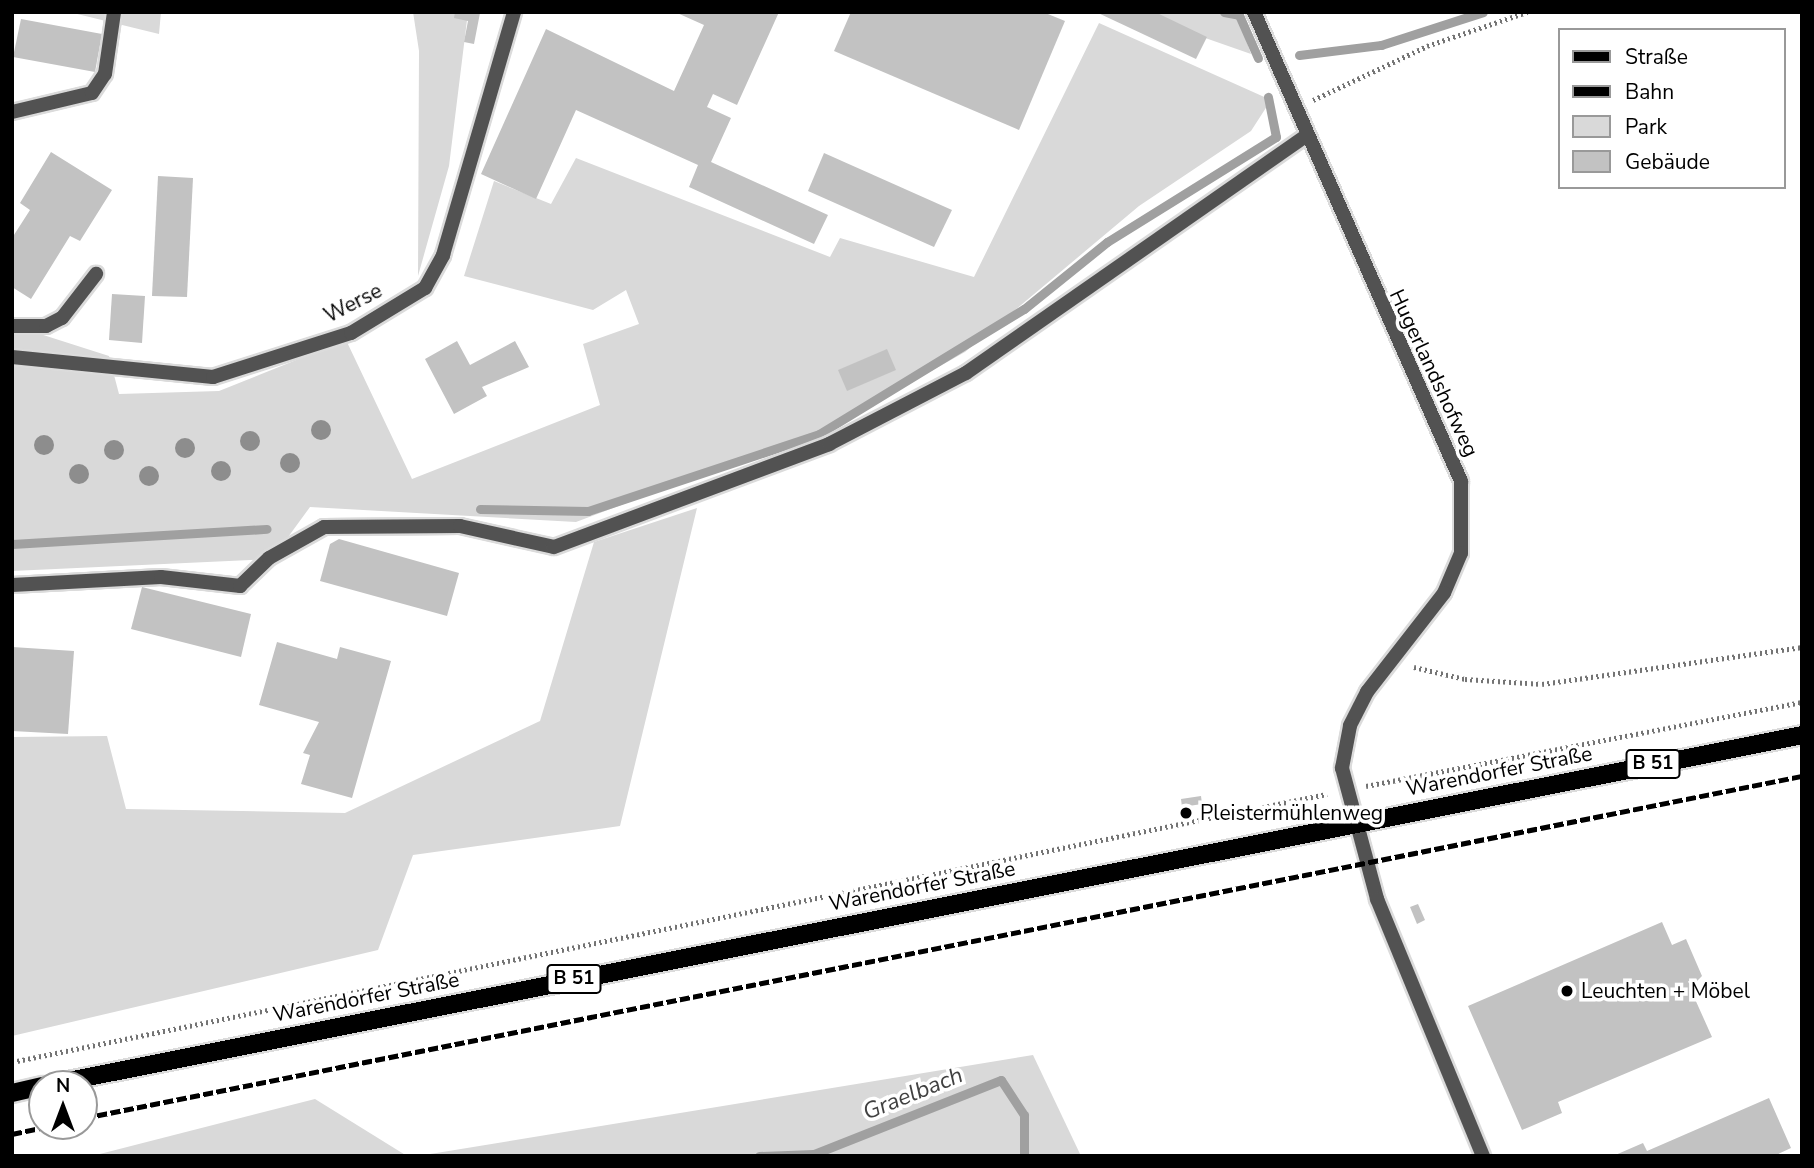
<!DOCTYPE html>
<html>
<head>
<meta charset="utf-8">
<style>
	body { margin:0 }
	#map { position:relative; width:1814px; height:1168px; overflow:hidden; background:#fff; font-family:"Nunito Sans",sans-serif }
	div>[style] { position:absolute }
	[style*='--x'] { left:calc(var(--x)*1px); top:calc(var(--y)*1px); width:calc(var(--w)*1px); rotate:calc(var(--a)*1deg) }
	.green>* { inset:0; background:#d9d9d9 }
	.stream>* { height:9px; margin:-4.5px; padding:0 4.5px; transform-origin:4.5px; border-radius:4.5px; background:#a0a0a0 }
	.building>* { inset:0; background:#c2c2c2 }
	.path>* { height:4.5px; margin-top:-2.25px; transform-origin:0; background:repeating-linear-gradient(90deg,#747474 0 2px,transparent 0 5.5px) }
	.roads { filter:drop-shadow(2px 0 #dbdbdb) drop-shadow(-2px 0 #dbdbdb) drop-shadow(0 2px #dbdbdb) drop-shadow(0 -2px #dbdbdb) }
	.service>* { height:14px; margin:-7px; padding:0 7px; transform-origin:7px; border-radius:7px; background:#525252 }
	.minor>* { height:14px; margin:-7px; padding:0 7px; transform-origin:7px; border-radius:7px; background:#525252 }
	.primary>* { height:18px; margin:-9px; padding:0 9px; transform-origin:9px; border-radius:9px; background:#000 }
	.rail>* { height:5px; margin-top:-2.5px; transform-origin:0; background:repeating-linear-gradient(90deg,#000 0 10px,transparent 0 13.5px) }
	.trees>* { width:20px; height:20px; margin:-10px; border-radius:50%; background:#8d8d8d }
	.dots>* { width:19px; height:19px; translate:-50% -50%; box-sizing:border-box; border:4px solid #fff; border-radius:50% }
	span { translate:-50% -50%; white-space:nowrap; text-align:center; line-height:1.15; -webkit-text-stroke:7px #fff; paint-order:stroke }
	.shield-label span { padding:2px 5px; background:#fff; border:2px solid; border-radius:5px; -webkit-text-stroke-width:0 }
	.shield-label { font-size:19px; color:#000; font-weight:700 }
	.street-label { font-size:21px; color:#000 }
	.poi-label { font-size:21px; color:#000 }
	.left { translate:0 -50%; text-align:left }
	.water-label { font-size:23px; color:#414141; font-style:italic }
	.frame { position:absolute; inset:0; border:14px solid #000; pointer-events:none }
	.legend { position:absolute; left:1558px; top:28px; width:228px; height:161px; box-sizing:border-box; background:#fff; border:2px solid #999; margin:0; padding:9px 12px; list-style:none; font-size:21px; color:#000 }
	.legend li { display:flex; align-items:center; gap:14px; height:35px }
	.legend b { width:35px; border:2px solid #999 }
	.north { position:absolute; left:28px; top:1070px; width:70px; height:70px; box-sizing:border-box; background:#fff; border:2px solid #999; border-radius:50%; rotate:0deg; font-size:19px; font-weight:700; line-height:28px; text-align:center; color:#000 }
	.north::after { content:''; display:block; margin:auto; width:24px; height:32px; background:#000; clip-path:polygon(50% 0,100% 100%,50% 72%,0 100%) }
</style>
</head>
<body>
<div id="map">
	<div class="green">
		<i style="clip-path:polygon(69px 12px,161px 12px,159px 34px)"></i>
		<i style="clip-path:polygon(413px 12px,468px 12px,449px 166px,418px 276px,419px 51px)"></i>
		<i style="clip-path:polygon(1131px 12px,1236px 12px,1251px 54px)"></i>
		<i style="clip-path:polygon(1099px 23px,1271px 100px,1251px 131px,1139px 206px,965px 352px,837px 424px,576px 522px,310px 507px,272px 559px,12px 571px,12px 325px,109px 356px,119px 394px,219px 391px,346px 340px,412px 479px,600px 405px,583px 344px,639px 324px,626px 290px,593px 310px,464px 276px,494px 181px,551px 204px,576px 158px,830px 257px,840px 238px,974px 277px)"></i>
		<i style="clip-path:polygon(697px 508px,620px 826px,413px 855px,378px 950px,12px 1036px,12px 737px,107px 736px,126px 809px,345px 813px,540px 721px,594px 542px)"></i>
		<i style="clip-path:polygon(1033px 1055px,1081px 1156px,418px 1156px)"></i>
		<i style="clip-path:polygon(315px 1099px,407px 1156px,92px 1156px)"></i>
	</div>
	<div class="stream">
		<i style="--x:1224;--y:12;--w:15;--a:11"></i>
		<i style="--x:1239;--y:15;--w:47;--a:66.2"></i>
		<i style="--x:1299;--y:55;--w:83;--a:-7"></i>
		<i style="--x:1381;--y:45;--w:107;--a:-17.9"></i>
		<i style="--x:480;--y:509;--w:108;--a:1.1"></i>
		<i style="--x:588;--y:511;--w:243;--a:-18.4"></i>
		<i style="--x:819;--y:434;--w:240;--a:-31.4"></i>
		<i style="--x:1024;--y:309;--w:107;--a:-38.9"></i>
		<i style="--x:1107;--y:242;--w:199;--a:-31.9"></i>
		<i style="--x:1276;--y:137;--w:41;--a:-101.3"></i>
		<i style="--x:12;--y:544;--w:255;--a:-3.4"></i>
		<i style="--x:759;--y:1156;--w:55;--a:-2.1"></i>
		<i style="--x:814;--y:1154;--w:201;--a:-21.6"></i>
		<i style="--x:1001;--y:1080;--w:42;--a:56.7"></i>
		<i style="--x:1024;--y:1115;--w:41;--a:90"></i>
	</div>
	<div class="building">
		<i style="clip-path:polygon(455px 12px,480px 13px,474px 44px,464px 42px,468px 21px,454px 18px)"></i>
		<i style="clip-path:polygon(675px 12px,779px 12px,737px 105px,713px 94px,707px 107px,731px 118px,711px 162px,828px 215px,814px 244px,689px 187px,698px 165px,576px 110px,536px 199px,481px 174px,546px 29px,674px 91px,704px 25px)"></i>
		<i style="clip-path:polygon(851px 12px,1043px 12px,1065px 21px,1019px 130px,834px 51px)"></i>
		<i style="clip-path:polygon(1096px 12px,1155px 12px,1207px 37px,1196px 59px)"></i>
		<i style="clip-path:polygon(21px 19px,102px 34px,95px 72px,13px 57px)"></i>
		<i style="clip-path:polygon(51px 152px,112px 190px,80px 241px,70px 236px,31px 299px,12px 287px,12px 238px,30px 210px,20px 203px)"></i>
		<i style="clip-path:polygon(824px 153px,952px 210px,934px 247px,808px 191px)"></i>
		<i style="clip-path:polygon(158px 176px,193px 178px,187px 297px,152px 296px)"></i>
		<i style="clip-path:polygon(112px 294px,145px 296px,142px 343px,109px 340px)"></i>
		<i style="clip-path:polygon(457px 341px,470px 365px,515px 341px,529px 367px,482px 387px,487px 396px,454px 414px,425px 359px)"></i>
		<i style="clip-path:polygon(887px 349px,896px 370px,847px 391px,838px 370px)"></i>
		<i style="clip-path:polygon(339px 539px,459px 573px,447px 616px,320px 581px,330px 544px)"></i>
		<i style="clip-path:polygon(142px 587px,251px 614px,241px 657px,131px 629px)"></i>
		<i style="clip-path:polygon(277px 642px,337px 659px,340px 647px,391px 661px,352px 798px,301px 784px,310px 755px,303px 753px,319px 722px,259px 705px)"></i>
		<i style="clip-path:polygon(12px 647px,74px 651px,68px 734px,12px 731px)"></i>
		<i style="clip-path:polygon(1201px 796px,1202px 804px,1182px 807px,1181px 799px)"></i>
		<i style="clip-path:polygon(1418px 904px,1425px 920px,1417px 924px,1410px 907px)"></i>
		<i style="clip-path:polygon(1662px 922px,1672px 945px,1686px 939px,1702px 976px,1690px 988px,1712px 1037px,1558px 1102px,1562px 1113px,1522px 1130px,1468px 1006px)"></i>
		<i style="clip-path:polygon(1769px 1098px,1791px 1148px,1774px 1156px,1613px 1156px,1643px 1143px,1647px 1151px)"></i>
	</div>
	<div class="path">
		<i style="--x:1313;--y:100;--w:126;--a:-25.3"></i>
		<i style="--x:1427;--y:46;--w:106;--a:-18.8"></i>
		<i style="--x:1414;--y:667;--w:52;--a:13.2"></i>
		<i style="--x:1465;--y:679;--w:77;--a:3.7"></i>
		<i style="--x:1542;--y:684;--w:263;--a:-8.1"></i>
		<i style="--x:1366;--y:786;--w:444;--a:-10.9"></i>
		<i style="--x:12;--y:1062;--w:1342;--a:-11.52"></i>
	</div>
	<div class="roads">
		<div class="service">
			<i style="--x:12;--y:112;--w:82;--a:-13.4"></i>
			<i style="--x:92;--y:93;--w:23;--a:-56"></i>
			<i style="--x:105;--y:74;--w:63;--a:-81.7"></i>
			<i style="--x:12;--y:326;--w:34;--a:0"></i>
			<i style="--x:46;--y:326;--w:18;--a:-27"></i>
			<i style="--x:62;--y:318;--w:56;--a:-52.3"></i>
			<i style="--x:12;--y:357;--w:202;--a:5.7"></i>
			<i style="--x:213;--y:377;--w:145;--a:-17.7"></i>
			<i style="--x:351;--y:333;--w:87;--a:-31.3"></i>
			<i style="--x:425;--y:288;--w:38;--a:-61"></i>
			<i style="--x:443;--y:255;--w:253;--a:-73.7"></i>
			<i style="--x:12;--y:585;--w:149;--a:-3.1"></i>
			<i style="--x:161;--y:577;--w:80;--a:6.5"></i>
			<i style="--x:240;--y:586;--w:40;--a:-44"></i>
			<i style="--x:269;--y:558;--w:63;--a:-29.4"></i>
			<i style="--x:324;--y:527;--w:136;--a:-0.4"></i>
			<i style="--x:460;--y:526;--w:96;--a:12.6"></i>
			<i style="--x:554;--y:547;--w:294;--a:-20.5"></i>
			<i style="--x:829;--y:444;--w:154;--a:-27.4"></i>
			<i style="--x:966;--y:373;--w:414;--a:-34.9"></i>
		</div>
		<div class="minor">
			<i style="--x:1254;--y:12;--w:513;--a:66.19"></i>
			<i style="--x:1461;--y:481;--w:72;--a:90"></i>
			<i style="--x:1461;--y:553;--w:43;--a:113"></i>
			<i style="--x:1444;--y:593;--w:125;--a:127.9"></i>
			<i style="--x:1367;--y:692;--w:38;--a:117"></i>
			<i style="--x:1350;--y:726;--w:43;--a:100.8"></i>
			<i style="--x:1342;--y:768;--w:136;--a:75"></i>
			<i style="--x:1377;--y:899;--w:278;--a:67.6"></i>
		</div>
		<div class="primary">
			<i style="--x:53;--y:1084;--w:1783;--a:-11.28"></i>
			<i style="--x:12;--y:1093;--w:31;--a:-13"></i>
		</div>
	</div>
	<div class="rail">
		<i style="--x:84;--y:1118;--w:1752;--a:-11.26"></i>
		<i style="--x:12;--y:1134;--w:38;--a:-12"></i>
	</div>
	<div class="trees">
		<i style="left:321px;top:430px"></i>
		<i style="left:250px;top:441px"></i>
		<i style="left:44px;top:445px"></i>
		<i style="left:185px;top:448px"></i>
		<i style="left:114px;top:450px"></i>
		<i style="left:290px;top:463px"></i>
		<i style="left:221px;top:471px"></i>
		<i style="left:79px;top:474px"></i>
		<i style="left:149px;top:476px"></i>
	</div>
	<div class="dots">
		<i style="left:1186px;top:813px;background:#000"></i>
		<i style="left:1567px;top:991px;background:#000"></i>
	</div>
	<div class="shield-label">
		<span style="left:1653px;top:764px">B 51</span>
		<span style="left:574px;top:979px">B 51</span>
	</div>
	<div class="street-label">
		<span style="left:353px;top:303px;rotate:-27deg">Werse</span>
		<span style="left:1434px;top:373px;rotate:65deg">Hugerlandshofweg</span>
		<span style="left:1499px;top:771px;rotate:-11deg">Warendorfer Straße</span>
		<span style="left:922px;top:886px;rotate:-11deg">Warendorfer Straße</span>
		<span style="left:366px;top:997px;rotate:-11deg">Warendorfer Straße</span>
	</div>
	<div class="poi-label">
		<span class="left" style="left:1200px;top:813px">Pleistermühlenweg</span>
		<span class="left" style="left:1581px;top:991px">Leuchten + Möbel</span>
	</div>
	<div class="water-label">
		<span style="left:913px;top:1094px;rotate:-22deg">Graelbach</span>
	</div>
	<div class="frame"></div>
	<ul class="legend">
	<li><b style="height:9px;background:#000"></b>Straße</li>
	<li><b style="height:9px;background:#000"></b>Bahn</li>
	<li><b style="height:19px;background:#d9d9d9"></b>Park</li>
	<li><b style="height:19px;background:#c2c2c2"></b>Gebäude</li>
	</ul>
	<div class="north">N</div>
</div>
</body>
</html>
